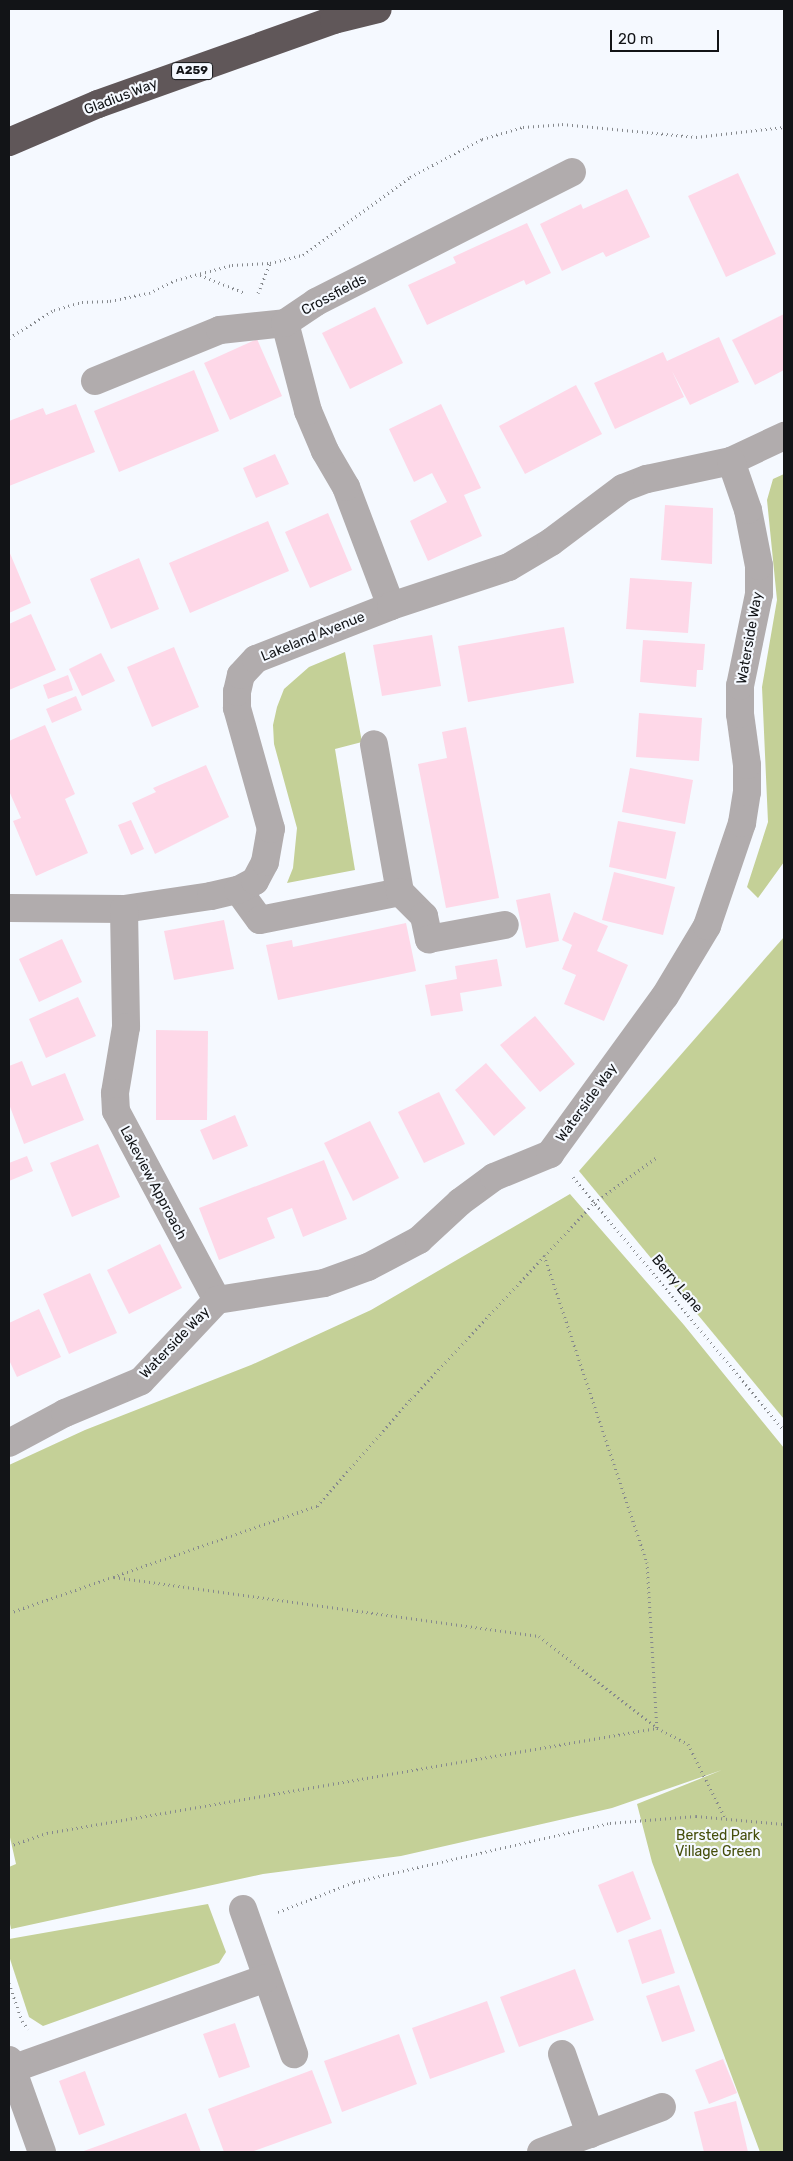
<!DOCTYPE html>
<html>
<head>
<meta charset="utf-8">
<style>
	body { margin:0 }
	#map { position:relative; width:793px; height:2161px; overflow:hidden; background:#f5f9ff; font-family:Rubik,sans-serif }
	div>[style] { position:absolute }
	[style*='--x'] { left:calc(var(--x)*1px); top:calc(var(--y)*1px); width:calc(var(--w)*1px); rotate:calc(var(--a)*1deg) }
	.green>* { inset:0; background:#c4d097 }
	.building>* { inset:0; background:#fed8e8 }
	.path>* { height:3px; margin-top:-1.5px; transform-origin:0; background:repeating-linear-gradient(90deg,#86898d 0 1px,transparent 0 5px) }
	.minor>* { height:28px; margin:-14px; padding:0 14px; transform-origin:14px; border-radius:14px; background:#b1acad }
	.highway>* { height:28px; margin:-14px; padding:0 14px; transform-origin:14px; border-radius:14px; background:#605759 }
	span { translate:-50% -50%; white-space:nowrap; text-align:center; line-height:1.15; -webkit-text-stroke:4.5px #f5f9ff; paint-order:stroke }
	.shield-label span { padding:1px 4px; background:#f5f9ff; border:1px solid; border-radius:4px; -webkit-text-stroke-width:0 }
	.shield-label { font-size:12px; color:#121417; font-weight:700 }
	.street-label { font-size:14px; color:#121417 }
	.park-label { font-size:14px; color:#454e0b }
	.frame { position:absolute; inset:0; border:10px solid #121417; pointer-events:none }
	.scale { position:absolute; left:610px; top:30px; width:109px; height:22px; box-sizing:border-box; border:2px solid #121417; border-top:0; padding-left:6px; font-size:15px; line-height:18px; white-space:nowrap; color:#121417; -webkit-text-stroke:4px #f5f9ff; paint-order:stroke }
</style>
</head>
<body>
<div id="map">
	<div class="green">
		<i style="clip-path:polygon(784px 474px,784px 862px,758px 898px,747px 887px,768px 822px,762px 687px,777px 600px,767px 500px,773px 479px)"></i>
		<i style="clip-path:polygon(345px 652px,362px 742px,335px 749px,355px 870px,287px 883px,293px 868px,297px 828px,274px 744px,273px 725px,277px 707px,284px 689px,309px 667px)"></i>
		<i style="clip-path:polygon(784px 937px,784px 1419px,579px 1171px)"></i>
		<i style="clip-path:polygon(570px 1194px,684px 1325px,784px 1448px,784px 2152px,760px 2152px,652px 1862px,637px 1804px,722px 1770px,612px 1808px,401px 1856px,263px 1874px,11px 1929px,9px 1919px,9px 1867px,16px 1864px,9px 1833px,9px 1465px,85px 1430px,251px 1365px,371px 1310px)"></i>
		<i style="clip-path:polygon(208px 1904px,226px 1952px,219px 1963px,43px 2026px,29px 2017px,9px 1956px,9px 1939px)"></i>
	</div>
	<div class="building">
		<i style="clip-path:polygon(738px 173px,776px 254px,726px 277px,688px 196px)"></i>
		<i style="clip-path:polygon(627px 189px,650px 237px,606px 257px,603px 252px,562px 271px,540px 224px,581px 204px,583px 209px)"></i>
		<i style="clip-path:polygon(527px 223px,551px 273px,526px 285px,524px 280px,427px 325px,408px 285px,456px 263px,453px 257px)"></i>
		<i style="clip-path:polygon(375px 307px,403px 363px,350px 389px,322px 333px)"></i>
		<i style="clip-path:polygon(784px 314px,784px 370px,755px 385px,732px 340px)"></i>
		<i style="clip-path:polygon(719px 337px,739px 382px,690px 405px,672px 371px,684px 397px,615px 429px,594px 383px,663px 352px,667px 361px)"></i>
		<i style="clip-path:polygon(257px 339px,282px 396px,230px 420px,204px 363px)"></i>
		<i style="clip-path:polygon(194px 370px,219px 431px,119px 472px,94px 411px)"></i>
		<i style="clip-path:polygon(576px 385px,602px 434px,525px 474px,499px 426px)"></i>
		<i style="clip-path:polygon(76px 404px,95px 452px,9px 486px,9px 421px,43px 408px,46px 415px)"></i>
		<i style="clip-path:polygon(441px 404px,481px 488px,464px 495px,482px 536px,428px 561px,410px 521px,447px 502px,432px 473px,414px 482px,389px 429px)"></i>
		<i style="clip-path:polygon(275px 454px,289px 484px,256px 498px,243px 468px)"></i>
		<i style="clip-path:polygon(665px 505px,713px 508px,712px 564px,661px 560px)"></i>
		<i style="clip-path:polygon(328px 513px,352px 570px,310px 588px,285px 532px)"></i>
		<i style="clip-path:polygon(268px 521px,289px 571px,190px 613px,169px 563px)"></i>
		<i style="clip-path:polygon(9px 551px,31px 603px,9px 613px)"></i>
		<i style="clip-path:polygon(139px 558px,159px 609px,111px 629px,90px 579px)"></i>
		<i style="clip-path:polygon(630px 578px,692px 582px,688px 633px,626px 629px)"></i>
		<i style="clip-path:polygon(31px 614px,56px 670px,9px 690px,9px 624px)"></i>
		<i style="clip-path:polygon(564px 627px,574px 683px,468px 702px,458px 646px)"></i>
		<i style="clip-path:polygon(432px 635px,441px 686px,382px 696px,373px 645px)"></i>
		<i style="clip-path:polygon(643px 640px,705px 644px,703px 670px,697px 670px,696px 687px,640px 682px)"></i>
		<i style="clip-path:polygon(174px 647px,199px 707px,152px 727px,127px 667px)"></i>
		<i style="clip-path:polygon(101px 653px,115px 681px,82px 696px,69px 669px)"></i>
		<i style="clip-path:polygon(68px 675px,73px 690px,48px 699px,43px 685px)"></i>
		<i style="clip-path:polygon(76px 696px,82px 710px,52px 723px,46px 709px)"></i>
		<i style="clip-path:polygon(639px 713px,702px 718px,699px 761px,636px 757px)"></i>
		<i style="clip-path:polygon(45px 725px,75px 794px,65px 799px,88px 853px,36px 876px,13px 821px,21px 818px,9px 791px,9px 741px)"></i>
		<i style="clip-path:polygon(466px 727px,499px 898px,446px 908px,418px 764px,447px 758px,442px 732px)"></i>
		<i style="clip-path:polygon(206px 765px,229px 817px,155px 854px,132px 803px,156px 792px,153px 788px)"></i>
		<i style="clip-path:polygon(630px 768px,693px 780px,685px 824px,622px 812px)"></i>
		<i style="clip-path:polygon(131px 820px,144px 849px,131px 855px,118px 825px)"></i>
		<i style="clip-path:polygon(618px 821px,676px 832px,666px 879px,609px 867px)"></i>
		<i style="clip-path:polygon(614px 872px,675px 887px,663px 935px,602px 920px)"></i>
		<i style="clip-path:polygon(550px 893px,559px 941px,526px 948px,516px 900px)"></i>
		<i style="clip-path:polygon(574px 912px,608px 926px,597px 951px,628px 965px,604px 1021px,564px 1004px,576px 975px,562px 969px,572px 945px,562px 940px)"></i>
		<i style="clip-path:polygon(224px 920px,234px 969px,174px 980px,164px 931px)"></i>
		<i style="clip-path:polygon(406px 923px,416px 971px,278px 1000px,266px 945px,292px 940px,293px 947px)"></i>
		<i style="clip-path:polygon(62px 939px,82px 982px,39px 1002px,19px 959px)"></i>
		<i style="clip-path:polygon(497px 959px,502px 986px,460px 993px,463px 1011px,431px 1016px,425px 985px,457px 979px,455px 966px)"></i>
		<i style="clip-path:polygon(78px 997px,96px 1036px,46px 1058px,29px 1019px)"></i>
		<i style="clip-path:polygon(535px 1016px,575px 1064px,540px 1092px,500px 1045px)"></i>
		<i style="clip-path:polygon(156px 1030px,208px 1031px,207px 1120px,156px 1120px)"></i>
		<i style="clip-path:polygon(22px 1061px,32px 1086px,65px 1073px,84px 1120px,24px 1144px,9px 1104px,9px 1066px)"></i>
		<i style="clip-path:polygon(486px 1063px,526px 1108px,494px 1136px,455px 1090px)"></i>
		<i style="clip-path:polygon(439px 1092px,465px 1144px,424px 1163px,398px 1112px)"></i>
		<i style="clip-path:polygon(235px 1115px,248px 1146px,213px 1160px,200px 1130px)"></i>
		<i style="clip-path:polygon(370px 1121px,399px 1178px,353px 1201px,324px 1143px)"></i>
		<i style="clip-path:polygon(98px 1144px,120px 1197px,72px 1217px,50px 1163px)"></i>
		<i style="clip-path:polygon(27px 1156px,33px 1171px,9px 1181px,9px 1163px)"></i>
		<i style="clip-path:polygon(324px 1160px,347px 1219px,303px 1237px,292px 1208px,267px 1218px,275px 1238px,219px 1260px,199px 1208px)"></i>
		<i style="clip-path:polygon(160px 1244px,182px 1288px,129px 1314px,107px 1270px)"></i>
		<i style="clip-path:polygon(90px 1273px,117px 1333px,69px 1354px,43px 1294px)"></i>
		<i style="clip-path:polygon(39px 1309px,61px 1357px,17px 1377px,9px 1360px,9px 1323px)"></i>
		<i style="clip-path:polygon(633px 1871px,651px 1919px,617px 1933px,598px 1885px)"></i>
		<i style="clip-path:polygon(661px 1929px,675px 1973px,642px 1984px,628px 1940px)"></i>
		<i style="clip-path:polygon(575px 1969px,594px 2020px,519px 2047px,500px 1997px)"></i>
		<i style="clip-path:polygon(679px 1985px,695px 2031px,662px 2042px,646px 1996px)"></i>
		<i style="clip-path:polygon(487px 2001px,505px 2052px,430px 2079px,412px 2028px)"></i>
		<i style="clip-path:polygon(235px 2023px,250px 2067px,219px 2078px,203px 2034px)"></i>
		<i style="clip-path:polygon(399px 2034px,417px 2084px,342px 2112px,324px 2061px)"></i>
		<i style="clip-path:polygon(723px 2059px,737px 2093px,709px 2104px,695px 2070px)"></i>
		<i style="clip-path:polygon(312px 2070px,332px 2123px,251px 2152px,224px 2152px,208px 2109px)"></i>
		<i style="clip-path:polygon(85px 2071px,105px 2125px,79px 2135px,59px 2081px)"></i>
		<i style="clip-path:polygon(736px 2101px,748px 2152px,704px 2152px,694px 2112px)"></i>
		<i style="clip-path:polygon(186px 2113px,201px 2152px,81px 2152px,106px 2143px)"></i>
	</div>
	<div class="path">
		<i style="--x:200;--y:275;--w:48;--a:21.8"></i>
		<i style="--x:258;--y:293;--w:32;--a:-68"></i>
		<i style="--x:9;--y:338;--w:53;--a:-31.9"></i>
		<i style="--x:54;--y:310;--w:29;--a:-16"></i>
		<i style="--x:82;--y:302;--w:28;--a:-2"></i>
		<i style="--x:110;--y:301;--w:40;--a:-12"></i>
		<i style="--x:149;--y:293;--w:30;--a:-26"></i>
		<i style="--x:176;--y:280;--w:58;--a:-15"></i>
		<i style="--x:232;--y:265;--w:38;--a:-3"></i>
		<i style="--x:270;--y:263;--w:34;--a:-14"></i>
		<i style="--x:303;--y:255;--w:132;--a:-36.1"></i>
		<i style="--x:410;--y:177;--w:81;--a:-27.8"></i>
		<i style="--x:482;--y:139;--w:43;--a:-16.3"></i>
		<i style="--x:523;--y:127;--w:39;--a:-4"></i>
		<i style="--x:562;--y:124;--w:135;--a:5.5"></i>
		<i style="--x:696;--y:137;--w:89;--a:-6.5"></i>
		<i style="--x:573;--y:1177;--w:329;--a:50.2"></i>
		<i style="--x:544;--y:1255;--w:324;--a:71.5"></i>
		<i style="--x:647;--y:1562;--w:166;--a:86.6"></i>
		<i style="--x:114;--y:1577;--w:429;--a:7.9"></i>
		<i style="--x:539;--y:1636;--w:150;--a:37.9"></i>
		<i style="--x:9;--y:1613;--w:326;--a:-19.2"></i>
		<i style="--x:317;--y:1506;--w:142;--a:-48.7"></i>
		<i style="--x:411;--y:1399;--w:268;--a:-47"></i>
		<i style="--x:594;--y:1203;--w:78;--a:-36.1"></i>
		<i style="--x:9;--y:1846;--w:40;--a:-18.9"></i>
		<i style="--x:47;--y:1833;--w:619;--a:-9.77"></i>
		<i style="--x:657;--y:1728;--w:35;--a:27"></i>
		<i style="--x:688;--y:1744;--w:83;--a:63.4"></i>
		<i style="--x:278;--y:1912;--w:82;--a:-21.5"></i>
		<i style="--x:354;--y:1882;--w:263;--a:-13"></i>
		<i style="--x:610;--y:1823;--w:86;--a:-4.7"></i>
		<i style="--x:696;--y:1816;--w:88;--a:5.2"></i>
		<i style="--x:9;--y:1983;--w:40;--a:71.1"></i>
		<i style="--x:22;--y:2021;--w:10;--a:53"></i>
	</div>
	<div class="minor">
		<i style="--x:95;--y:381;--w:135;--a:-22.2"></i>
		<i style="--x:220;--y:330;--w:65;--a:-6.1"></i>
		<i style="--x:391;--y:606;--w:127;--a:-110.7"></i>
		<i style="--x:346;--y:487;--w:42;--a:-120.3"></i>
		<i style="--x:325;--y:451;--w:43;--a:-113"></i>
		<i style="--x:308;--y:411;--w:91;--a:-104.6"></i>
		<i style="--x:285;--y:323;--w:37;--a:-34"></i>
		<i style="--x:316;--y:302;--w:287;--a:-26.9"></i>
		<i style="--x:238;--y:890;--w:37;--a:54"></i>
		<i style="--x:260;--y:920;--w:143;--a:-11.3"></i>
		<i style="--x:400;--y:892;--w:150;--a:-100"></i>
		<i style="--x:400;--y:892;--w:34;--a:45"></i>
		<i style="--x:424;--y:916;--w:24;--a:78"></i>
		<i style="--x:429;--y:939;--w:77;--a:-10.4"></i>
		<i style="--x:9;--y:908;--w:115;--a:0.5"></i>
		<i style="--x:124;--y:909;--w:88;--a:-8.5"></i>
		<i style="--x:211;--y:896;--w:28;--a:-13"></i>
		<i style="--x:238;--y:890;--w:19;--a:-28"></i>
		<i style="--x:255;--y:881;--w:21;--a:-62"></i>
		<i style="--x:265;--y:862;--w:34;--a:-80"></i>
		<i style="--x:271;--y:829;--w:126;--a:-105.7"></i>
		<i style="--x:237;--y:708;--w:16;--a:-90"></i>
		<i style="--x:237;--y:692;--w:17;--a:-77"></i>
		<i style="--x:241;--y:675;--w:22;--a:-47"></i>
		<i style="--x:256;--y:659;--w:145;--a:-21.4"></i>
		<i style="--x:391;--y:606;--w:124;--a:-18.3"></i>
		<i style="--x:509;--y:567;--w:49;--a:-30.8"></i>
		<i style="--x:551;--y:542;--w:90;--a:-36.9"></i>
		<i style="--x:623;--y:488;--w:26;--a:-21"></i>
		<i style="--x:647;--y:479;--w:86;--a:-12.1"></i>
		<i style="--x:731;--y:461;--w:59;--a:-25.3"></i>
		<i style="--x:124;--y:909;--w:118;--a:89"></i>
		<i style="--x:126;--y:1027;--w:67;--a:99.5"></i>
		<i style="--x:115;--y:1093;--w:18;--a:87"></i>
		<i style="--x:116;--y:1111;--w:214;--a:61.9"></i>
		<i style="--x:9;--y:1443;--w:64;--a:-28.2"></i>
		<i style="--x:65;--y:1413;--w:82;--a:-22.8"></i>
		<i style="--x:141;--y:1381;--w:111;--a:-46.8"></i>
		<i style="--x:217;--y:1300;--w:108;--a:-9"></i>
		<i style="--x:324;--y:1283;--w:47;--a:-20"></i>
		<i style="--x:368;--y:1267;--w:58;--a:-27.9"></i>
		<i style="--x:419;--y:1240;--w:56;--a:-42.8"></i>
		<i style="--x:460;--y:1202;--w:42;--a:-36.3"></i>
		<i style="--x:494;--y:1177;--w:61;--a:-22.3"></i>
		<i style="--x:550;--y:1154;--w:195;--a:-54"></i>
		<i style="--x:665;--y:996;--w:82;--a:-59"></i>
		<i style="--x:707;--y:926;--w:109;--a:-71.2"></i>
		<i style="--x:742;--y:823;--w:31;--a:-81"></i>
		<i style="--x:747;--y:792;--w:27;--a:-90"></i>
		<i style="--x:747;--y:765;--w:51;--a:-97.8"></i>
		<i style="--x:740;--y:714;--w:28;--a:-90"></i>
		<i style="--x:740;--y:686;--w:94;--a:-78.3"></i>
		<i style="--x:759;--y:594;--w:28;--a:-90"></i>
		<i style="--x:759;--y:566;--w:57;--a:-101.1"></i>
		<i style="--x:748;--y:510;--w:52;--a:-109.1"></i>
		<i style="--x:243;--y:1909;--w:154;--a:70.6"></i>
		<i style="--x:562;--y:2054;--w:85;--a:70.7"></i>
		<i style="--x:9;--y:2060;--w:98;--a:70.3"></i>
		<i style="--x:12;--y:2069;--w:270;--a:-19.7"></i>
		<i style="--x:541;--y:2152;--w:129;--a:-20.4"></i>
	</div>
	<div class="highway">
		<i style="--x:9;--y:142;--w:97;--a:-23.1"></i>
		<i style="--x:98;--y:104;--w:251;--a:-19.6"></i>
		<i style="--x:334;--y:20;--w:45;--a:-14"></i>
	</div>
	<div class="shield-label">
		<span style="left:192px;top:71px">A259</span>
	</div>
	<div class="street-label">
		<span style="left:121px;top:97px;rotate:-21deg">Gladius Way</span>
		<span style="left:334px;top:295px;rotate:-28deg">Crossfields</span>
		<span style="left:313px;top:637px;rotate:-22deg">Lakeland Avenue</span>
		<span style="left:750px;top:638px;rotate:-80deg">Waterside Way</span>
		<span style="left:587px;top:1103px;rotate:-54deg">Waterside Way</span>
		<span style="left:153px;top:1183px;rotate:62deg">Lakeview Approach</span>
		<span style="left:677px;top:1284px;rotate:50deg">Berry Lane</span>
		<span style="left:175px;top:1343px;rotate:-46deg">Waterside Way</span>
	</div>
	<div class="park-label">
		<span style="left:718px;top:1844px">Bersted Park<br>Village Green</span>
	</div>
	<div class="frame"></div>
	<div class="scale">20 m</div>
</div>
</body>
</html>
